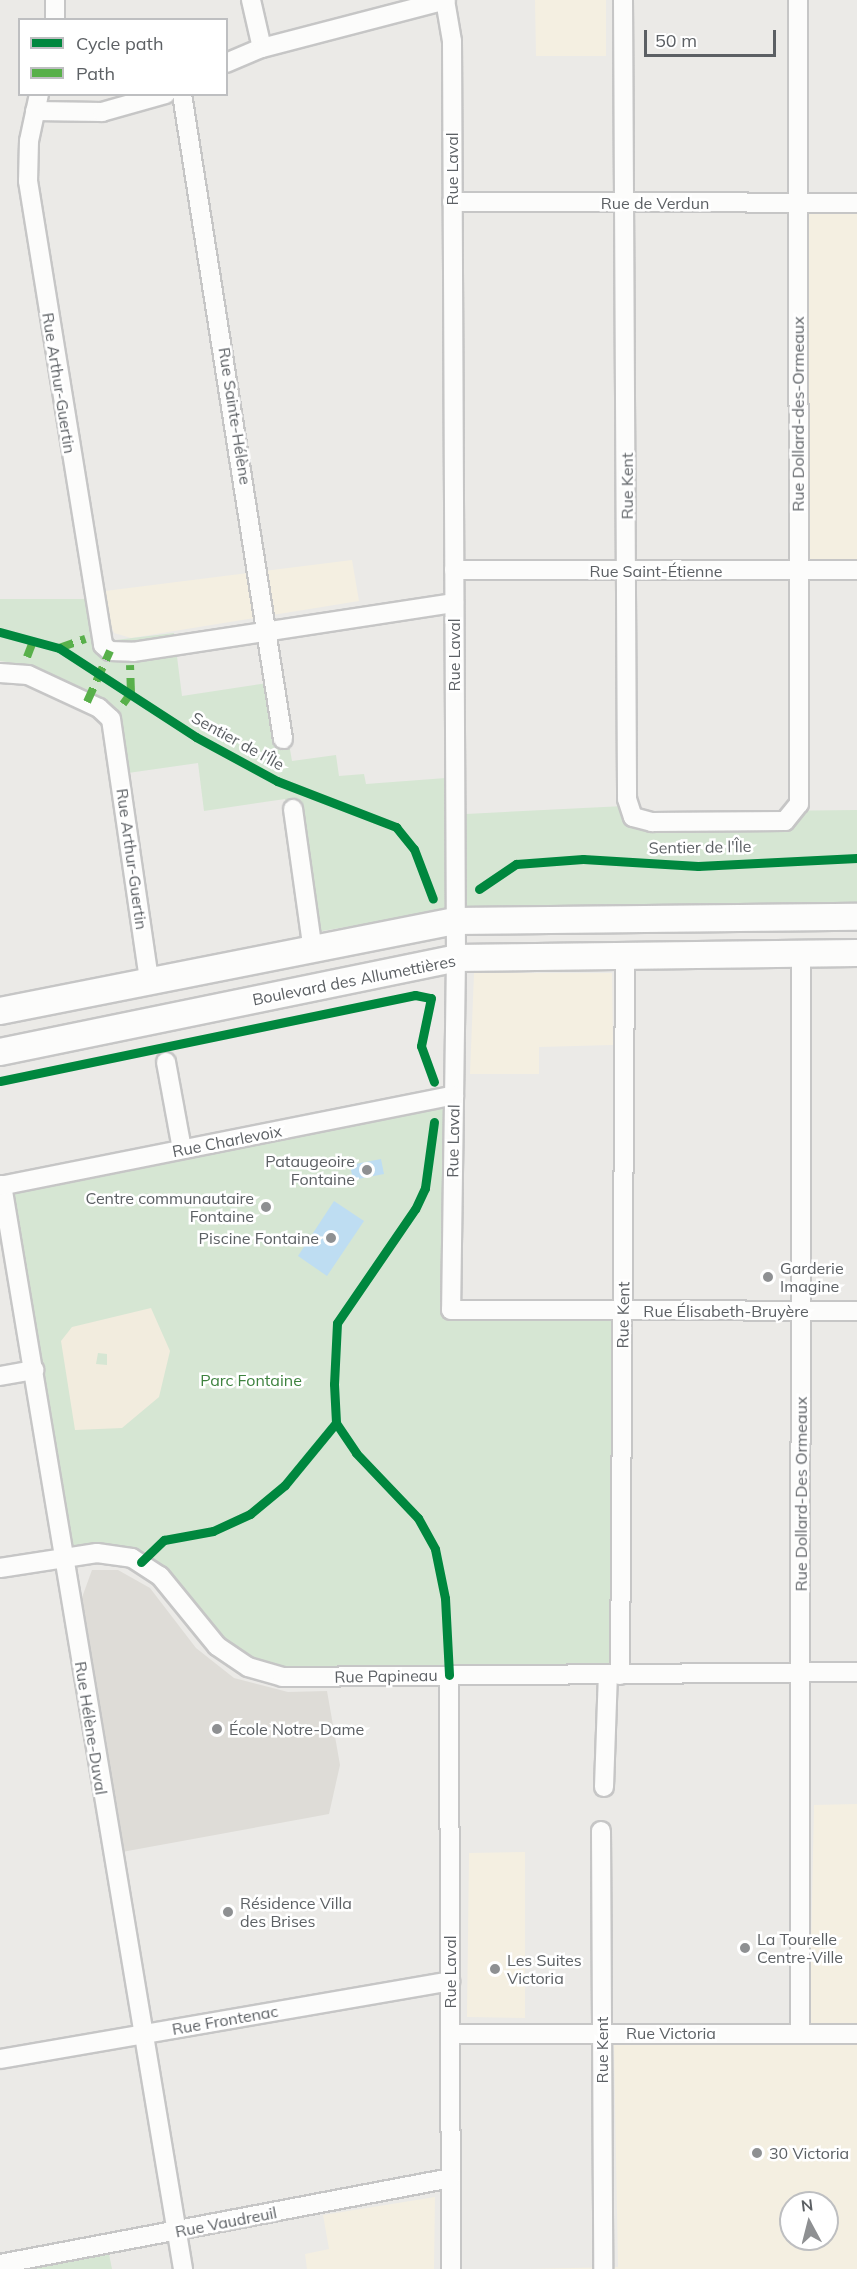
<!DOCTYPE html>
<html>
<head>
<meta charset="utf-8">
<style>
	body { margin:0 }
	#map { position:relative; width:857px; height:2269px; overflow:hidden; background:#ebeae7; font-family:Mulish,sans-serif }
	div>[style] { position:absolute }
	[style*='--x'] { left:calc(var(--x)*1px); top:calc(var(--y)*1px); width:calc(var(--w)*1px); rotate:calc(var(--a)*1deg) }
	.commercial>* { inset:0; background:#f4efe1 }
	.education>* { inset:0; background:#dedcd7 }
	.green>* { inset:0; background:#d6e6d3 }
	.sand>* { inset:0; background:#f2ecde }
	.water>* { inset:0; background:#beddf2 }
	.roads { filter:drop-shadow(2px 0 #c6c6c6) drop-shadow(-2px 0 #c6c6c6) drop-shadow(0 2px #c6c6c6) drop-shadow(0 -2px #c6c6c6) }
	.minor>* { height:18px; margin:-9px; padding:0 9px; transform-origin:9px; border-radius:9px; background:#fcfcfb }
	.secondary>* { height:26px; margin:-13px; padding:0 13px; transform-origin:13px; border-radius:13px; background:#fcfcfb }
	.quiet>* { height:8px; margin-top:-4px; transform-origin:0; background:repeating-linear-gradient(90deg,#58b04a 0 15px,transparent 0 23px) }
	.cycleway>* { height:9px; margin:-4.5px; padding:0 4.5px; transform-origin:4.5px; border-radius:4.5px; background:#00873e }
	.dots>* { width:16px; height:16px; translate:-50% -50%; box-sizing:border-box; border:3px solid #fff; border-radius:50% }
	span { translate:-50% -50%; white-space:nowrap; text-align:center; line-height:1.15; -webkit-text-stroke:5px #fff; paint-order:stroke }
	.street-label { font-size:16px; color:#5c6064 }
	.poi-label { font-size:16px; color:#5c6064 }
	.right { translate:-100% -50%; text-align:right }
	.left { translate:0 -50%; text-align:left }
	.park-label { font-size:16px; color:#3d823e }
	.legend { position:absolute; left:18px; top:18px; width:210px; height:78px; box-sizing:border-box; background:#fff; border:2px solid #bebfc1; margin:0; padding:8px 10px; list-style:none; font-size:18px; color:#5c6064 }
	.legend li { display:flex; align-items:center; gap:12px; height:30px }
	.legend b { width:30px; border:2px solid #bebfc1 }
	.north { position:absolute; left:779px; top:2191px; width:60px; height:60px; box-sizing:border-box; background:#fff; border:2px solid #bebfc1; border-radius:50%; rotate:353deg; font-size:16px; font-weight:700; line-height:24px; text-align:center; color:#5c6064 }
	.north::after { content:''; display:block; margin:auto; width:21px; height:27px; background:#8e9092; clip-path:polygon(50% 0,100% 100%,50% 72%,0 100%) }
	.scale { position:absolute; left:644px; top:30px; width:132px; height:27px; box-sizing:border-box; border:3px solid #5c6064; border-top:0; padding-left:8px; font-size:18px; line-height:21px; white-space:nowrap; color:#5c6064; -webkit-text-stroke:4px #fff; paint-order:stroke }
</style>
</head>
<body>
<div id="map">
	<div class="commercial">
		<i style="clip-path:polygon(535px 0,606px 0,606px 56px,536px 56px)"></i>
		<i style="clip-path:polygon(796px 203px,857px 203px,857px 570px,799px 571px)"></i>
		<i style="clip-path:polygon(352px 560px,359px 601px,131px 638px,114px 633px,106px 611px,105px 591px)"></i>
		<i style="clip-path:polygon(474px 973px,612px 973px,613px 1045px,539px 1047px,539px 1074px,470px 1074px)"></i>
		<i style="clip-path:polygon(evenodd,857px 1804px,857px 2269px,528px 2269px,618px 2267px,614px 2045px,809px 2043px,814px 1805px,857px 1804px,791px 2203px,827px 2203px,827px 2239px,791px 2239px,791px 2203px)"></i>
		<i style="clip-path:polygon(525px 1852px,525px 2018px,467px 2017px,469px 1853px)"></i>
		<i style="clip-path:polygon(435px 2197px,434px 2269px,307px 2269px,305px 2254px,329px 2249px,323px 2215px)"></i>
	</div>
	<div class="education">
		<i style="clip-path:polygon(92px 1570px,118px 1570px,150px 1588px,196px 1648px,234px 1678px,288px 1692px,327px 1691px,340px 1765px,329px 1814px,122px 1852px,80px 1603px)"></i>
	</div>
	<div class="green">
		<i style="clip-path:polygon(0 599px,85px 599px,91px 628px,107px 641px,174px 633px,182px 696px,268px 683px,286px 726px,292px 761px,336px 755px,339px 776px,364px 774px,366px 784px,446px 778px,446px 815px,624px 806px,643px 812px,857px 810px,857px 907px,448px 910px,304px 934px,285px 799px,204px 811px,198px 763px,114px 775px,104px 715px,90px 697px,20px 664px,0 661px)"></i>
		<i style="clip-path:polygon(454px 1095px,449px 1303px,623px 1312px,620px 1675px,248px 1667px,148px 1566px,64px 1557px,2px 1185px)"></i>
		<i style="clip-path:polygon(107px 2244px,112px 2269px,0 2269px)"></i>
	</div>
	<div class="sand">
		<i style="clip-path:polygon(evenodd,151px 1308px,170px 1351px,159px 1397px,122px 1428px,75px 1430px,61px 1341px,72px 1327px,151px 1308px,98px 1353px,107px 1354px,107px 1365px,96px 1364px,98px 1353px)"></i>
	</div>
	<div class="water">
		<i style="clip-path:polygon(381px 1159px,384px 1174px,353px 1180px,350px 1165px)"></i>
		<i style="clip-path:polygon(334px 1201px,364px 1221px,327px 1276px,298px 1256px)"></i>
	</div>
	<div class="roads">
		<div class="minor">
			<i style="--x:251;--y:0;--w:49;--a:77.1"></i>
			<i style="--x:445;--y:0;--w:42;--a:80.3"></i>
			<i style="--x:452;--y:41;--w:917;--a:89.75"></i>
			<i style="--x:456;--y:958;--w:352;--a:90.8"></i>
			<i style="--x:451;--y:1310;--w:406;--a:0.1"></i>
			<i style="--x:623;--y:0;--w:799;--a:89.71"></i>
			<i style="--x:627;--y:799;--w:19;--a:72"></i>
			<i style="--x:633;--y:817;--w:20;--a:15"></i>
			<i style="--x:652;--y:822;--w:133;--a:-0.4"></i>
			<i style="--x:785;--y:821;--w:22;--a:-51"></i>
			<i style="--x:799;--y:804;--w:804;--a:-90.07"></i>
			<i style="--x:55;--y:20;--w:20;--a:-90"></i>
			<i style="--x:226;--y:63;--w:39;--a:-23"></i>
			<i style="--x:262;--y:48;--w:190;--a:-14.6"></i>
			<i style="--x:39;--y:94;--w:48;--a:102"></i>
			<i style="--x:29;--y:141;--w:40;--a:91.4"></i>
			<i style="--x:28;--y:181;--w:470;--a:80.8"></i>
			<i style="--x:103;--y:645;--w:9;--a:41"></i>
			<i style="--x:110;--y:651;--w:23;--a:2"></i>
			<i style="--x:133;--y:652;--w:325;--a:-8.7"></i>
			<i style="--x:182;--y:94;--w:653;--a:81.1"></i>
			<i style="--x:35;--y:111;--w:67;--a:0.9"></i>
			<i style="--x:102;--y:112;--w:66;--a:-15.7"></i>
			<i style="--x:452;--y:202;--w:405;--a:0.1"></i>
			<i style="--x:454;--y:570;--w:403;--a:0"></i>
			<i style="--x:0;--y:673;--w:28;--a:4"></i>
			<i style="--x:28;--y:675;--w:78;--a:24.9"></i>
			<i style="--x:99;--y:708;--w:16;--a:43"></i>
			<i style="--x:111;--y:719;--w:264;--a:81.7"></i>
			<i style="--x:293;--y:809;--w:137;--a:82"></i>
			<i style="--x:166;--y:1062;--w:88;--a:79.6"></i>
			<i style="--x:2;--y:1185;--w:1099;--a:80.52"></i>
			<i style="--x:0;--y:1186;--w:463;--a:-11.3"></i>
			<i style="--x:0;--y:1376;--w:35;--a:-10"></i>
			<i style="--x:0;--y:1568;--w:98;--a:-8.8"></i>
			<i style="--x:97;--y:1553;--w:35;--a:8"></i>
			<i style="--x:132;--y:1558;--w:33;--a:33"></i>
			<i style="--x:160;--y:1576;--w:90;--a:50.8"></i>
			<i style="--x:217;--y:1646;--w:37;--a:34"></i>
			<i style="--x:248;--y:1667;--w:35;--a:16"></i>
			<i style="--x:282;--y:1677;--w:575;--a:-0.5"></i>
			<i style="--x:449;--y:1675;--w:594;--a:89.81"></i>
			<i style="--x:620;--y:1675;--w:719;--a:-89.6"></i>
			<i style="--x:604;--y:1787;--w:112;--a:-88"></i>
			<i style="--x:601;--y:1831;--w:438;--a:89.7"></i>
			<i style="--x:450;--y:2034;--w:407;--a:0"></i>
			<i style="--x:800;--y:2034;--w:1080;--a:-89.95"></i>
			<i style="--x:0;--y:2059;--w:457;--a:-9.8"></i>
			<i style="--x:0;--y:2264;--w:459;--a:-10.8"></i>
		</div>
		<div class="secondary">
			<i style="--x:0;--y:1011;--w:465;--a:-11.2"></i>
			<i style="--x:456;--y:921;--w:401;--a:-0.6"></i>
			<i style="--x:0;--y:1052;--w:466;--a:-11.6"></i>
			<i style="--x:456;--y:958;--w:401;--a:-0.7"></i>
		</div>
	</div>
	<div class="quiet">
		<i style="--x:59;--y:648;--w:28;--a:-19"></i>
		<i style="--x:27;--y:657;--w:17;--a:-69"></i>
		<i style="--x:87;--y:702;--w:56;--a:-65.7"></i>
		<i style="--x:123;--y:704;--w:14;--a:-54"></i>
		<i style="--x:131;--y:693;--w:28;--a:-92"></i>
	</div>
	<div class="cycleway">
		<i style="--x:0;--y:632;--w:61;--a:15.2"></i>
		<i style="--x:59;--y:648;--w:163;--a:33"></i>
		<i style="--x:196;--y:737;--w:92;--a:28.5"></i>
		<i style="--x:277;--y:781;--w:128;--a:21.1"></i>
		<i style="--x:396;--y:827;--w:28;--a:51"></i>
		<i style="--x:414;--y:849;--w:53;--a:69.2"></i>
		<i style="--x:479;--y:889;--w:45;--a:-34"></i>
		<i style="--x:516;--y:864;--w:67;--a:-4.3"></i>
		<i style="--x:583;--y:859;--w:115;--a:3.5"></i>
		<i style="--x:698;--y:866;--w:159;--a:-2.9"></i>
		<i style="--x:0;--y:1081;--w:424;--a:-11.7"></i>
		<i style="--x:415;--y:995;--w:16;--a:11"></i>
		<i style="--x:431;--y:998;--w:49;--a:101.8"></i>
		<i style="--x:421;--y:1046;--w:38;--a:70"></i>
		<i style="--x:434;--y:1122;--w:67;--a:97.8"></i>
		<i style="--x:425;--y:1188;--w:23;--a:115"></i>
		<i style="--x:415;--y:1209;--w:138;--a:124.4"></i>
		<i style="--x:337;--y:1323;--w:61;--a:92.8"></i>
		<i style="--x:334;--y:1384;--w:39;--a:87"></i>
		<i style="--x:336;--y:1423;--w:36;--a:56"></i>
		<i style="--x:356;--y:1453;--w:90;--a:46.4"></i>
		<i style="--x:418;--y:1518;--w:35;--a:61"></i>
		<i style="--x:435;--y:1549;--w:50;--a:78.5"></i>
		<i style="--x:445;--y:1598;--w:77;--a:87"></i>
		<i style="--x:141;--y:1562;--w:32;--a:-44"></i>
		<i style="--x:164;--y:1540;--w:50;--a:-10.4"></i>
		<i style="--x:213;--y:1531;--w:41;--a:-24.7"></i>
		<i style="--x:250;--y:1514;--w:45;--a:-39.6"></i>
		<i style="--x:285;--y:1485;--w:80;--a:-50.6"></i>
	</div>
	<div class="dots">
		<i style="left:367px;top:1170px;background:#8e9092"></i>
		<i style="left:266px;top:1207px;background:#8e9092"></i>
		<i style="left:331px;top:1238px;background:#8e9092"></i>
		<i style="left:768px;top:1277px;background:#8e9092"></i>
		<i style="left:217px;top:1729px;background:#8e9092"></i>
		<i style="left:228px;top:1912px;background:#8e9092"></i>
		<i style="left:745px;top:1948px;background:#8e9092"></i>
		<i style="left:495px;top:1969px;background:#8e9092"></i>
		<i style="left:757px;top:2153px;background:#8e9092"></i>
	</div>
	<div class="street-label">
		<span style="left:452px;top:169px;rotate:-90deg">Rue Laval</span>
		<span style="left:655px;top:203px">Rue de Verdun</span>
		<span style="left:59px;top:383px;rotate:81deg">Rue Arthur-Guertin</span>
		<span style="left:798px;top:414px;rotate:-90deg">Rue Dollard-des-Ormeaux</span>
		<span style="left:235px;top:416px;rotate:81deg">Rue Sainte-Hélène</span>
		<span style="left:627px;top:486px;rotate:-90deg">Rue Kent</span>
		<span style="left:656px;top:571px">Rue Saint-Étienne</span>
		<span style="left:454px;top:655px;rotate:-90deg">Rue Laval</span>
		<span style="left:238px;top:741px;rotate:29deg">Sentier de l'Île</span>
		<span style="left:700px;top:847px;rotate:-1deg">Sentier de l'Île</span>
		<span style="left:132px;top:859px;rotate:82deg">Rue Arthur-Guertin</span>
		<span style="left:354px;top:980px;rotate:-11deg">Boulevard des Allumettières</span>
		<span style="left:227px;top:1141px;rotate:-11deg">Rue Charlevoix</span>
		<span style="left:453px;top:1141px;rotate:-89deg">Rue Laval</span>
		<span style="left:726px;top:1311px">Rue Élisabeth-Bruyère</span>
		<span style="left:623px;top:1315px;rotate:-89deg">Rue Kent</span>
		<span style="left:801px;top:1494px;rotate:-90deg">Rue Dollard-Des Ormeaux</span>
		<span style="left:386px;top:1676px;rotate:-1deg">Rue Papineau</span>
		<span style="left:91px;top:1728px;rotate:81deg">Rue Hélène-Duval</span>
		<span style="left:450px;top:1972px;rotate:-90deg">Rue Laval</span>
		<span style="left:225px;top:2020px;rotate:-10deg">Rue Frontenac</span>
		<span style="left:671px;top:2033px">Rue Victoria</span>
		<span style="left:602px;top:2050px;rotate:-90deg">Rue Kent</span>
		<span style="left:226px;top:2222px;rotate:-11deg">Rue Vaudreuil</span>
	</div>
	<div class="poi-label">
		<span class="right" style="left:355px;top:1170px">Pataugeoire<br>Fontaine</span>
		<span class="right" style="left:254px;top:1207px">Centre communautaire<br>Fontaine</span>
		<span class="right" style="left:319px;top:1238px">Piscine Fontaine</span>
		<span class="left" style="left:780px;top:1277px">Garderie<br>Imagine</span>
		<span class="left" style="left:229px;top:1729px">École Notre-Dame</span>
		<span class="left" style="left:240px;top:1912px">Résidence Villa<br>des Brises</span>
		<span class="left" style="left:757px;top:1948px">La Tourelle<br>Centre-Ville</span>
		<span class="left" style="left:507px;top:1969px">Les Suites<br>Victoria</span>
		<span class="left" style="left:769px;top:2153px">30 Victoria</span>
	</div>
	<div class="park-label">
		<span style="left:251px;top:1380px">Parc Fontaine</span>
	</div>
	<ul class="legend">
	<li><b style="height:8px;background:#00873e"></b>Cycle path</li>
	<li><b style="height:8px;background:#58b04a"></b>Path</li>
	</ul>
	<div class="north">N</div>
	<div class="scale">50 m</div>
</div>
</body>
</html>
